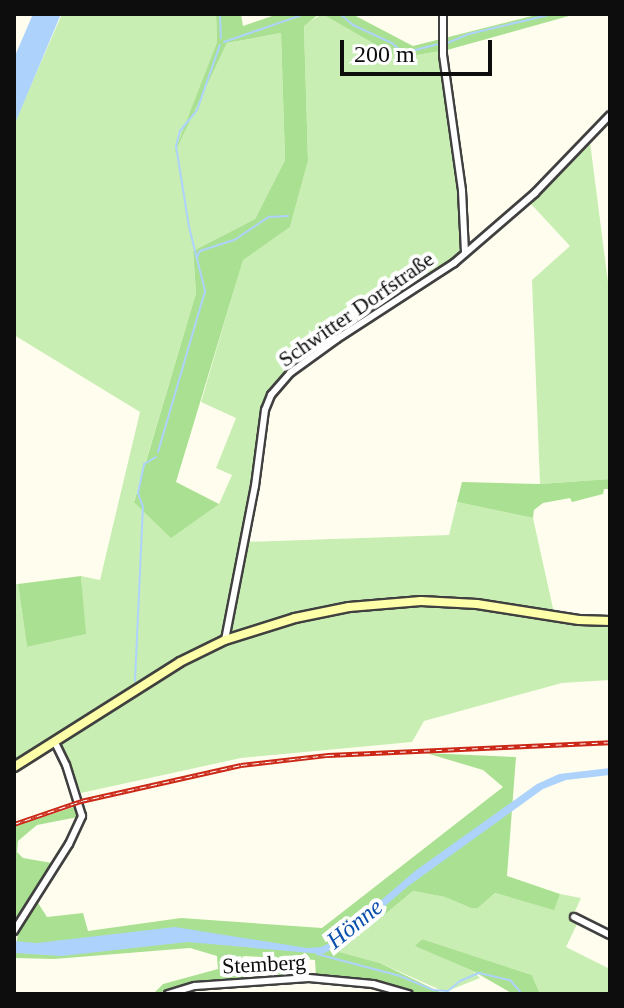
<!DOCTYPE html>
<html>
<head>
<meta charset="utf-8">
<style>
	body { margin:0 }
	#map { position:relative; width:624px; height:1008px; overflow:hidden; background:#fffeee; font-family:"Times New Roman",serif }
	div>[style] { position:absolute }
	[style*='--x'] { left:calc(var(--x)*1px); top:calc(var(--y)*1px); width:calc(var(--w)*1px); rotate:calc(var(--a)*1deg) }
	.green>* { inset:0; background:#c9eeb3 }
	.forest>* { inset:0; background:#aae091 }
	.water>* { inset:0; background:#add3fc }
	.stream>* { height:2px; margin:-1px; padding:0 1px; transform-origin:1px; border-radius:1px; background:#add3fc }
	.roads { filter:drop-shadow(2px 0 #404040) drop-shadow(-2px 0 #404040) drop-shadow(0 2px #404040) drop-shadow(0 -2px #404040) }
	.street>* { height:6px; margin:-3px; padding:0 3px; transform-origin:3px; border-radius:3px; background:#fff }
	.secondary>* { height:8px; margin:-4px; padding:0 4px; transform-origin:4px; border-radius:4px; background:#fdffa9 }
	.rail>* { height:5px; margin-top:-2.5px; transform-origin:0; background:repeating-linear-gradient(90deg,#fff 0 6px,#cb2818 0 12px); box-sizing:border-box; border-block:2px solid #cb2818 }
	span { translate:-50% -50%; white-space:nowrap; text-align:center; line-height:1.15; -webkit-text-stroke:8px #fff; paint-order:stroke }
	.street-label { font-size:22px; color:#0d0d0d }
	.water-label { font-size:24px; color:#0a4fac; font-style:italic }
	.frame { position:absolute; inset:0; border:16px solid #0d0d0d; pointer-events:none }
	.scale { position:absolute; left:340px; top:40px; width:152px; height:36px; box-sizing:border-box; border:4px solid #0d0d0d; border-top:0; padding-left:10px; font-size:24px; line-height:28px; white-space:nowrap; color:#0d0d0d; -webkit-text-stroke:6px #fff; paint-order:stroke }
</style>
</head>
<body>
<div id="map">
	<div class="green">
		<i style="clip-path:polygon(62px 14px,216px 14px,217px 42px,179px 142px,227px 43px,281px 33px,285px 160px,255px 219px,193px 251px,196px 293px,134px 501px,219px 504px,232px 475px,216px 468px,236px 418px,201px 402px,243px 259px,290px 227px,308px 161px,304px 25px,322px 14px,399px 58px,447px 50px,469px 243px,452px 259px,452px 270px,293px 371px,272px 393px,265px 410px,244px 542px,449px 535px,457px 502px,533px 518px,554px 613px,409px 598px,321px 607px,251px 625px,200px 647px,14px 760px,14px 584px,18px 584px,27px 647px,85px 634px,81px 576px,100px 580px,140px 412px,14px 335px,14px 124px)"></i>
		<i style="clip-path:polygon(590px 142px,610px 298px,610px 479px,540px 484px,532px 280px,570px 246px,530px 203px)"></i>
		<i style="clip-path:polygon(423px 604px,478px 607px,610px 625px,610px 680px,562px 683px,424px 721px,412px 742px,241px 758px,81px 793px,61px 743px,187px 664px,225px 645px,321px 614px)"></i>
		<i style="clip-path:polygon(413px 891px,445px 897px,471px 908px,478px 908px,495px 893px,553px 909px,560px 894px,581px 898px,572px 918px,578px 922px,566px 947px,610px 969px,610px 994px,540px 994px,532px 975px,422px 939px,416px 946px,473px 971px,480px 978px,445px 992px,380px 963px,338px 952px)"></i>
	</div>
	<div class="forest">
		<i style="clip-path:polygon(216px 14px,241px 14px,243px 26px,278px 14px,319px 14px,304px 26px,308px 161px,290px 227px,243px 260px,176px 482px,219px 504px,171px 538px,134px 502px,196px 293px,193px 251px,255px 219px,285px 160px,281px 33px,227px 43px,173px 156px,217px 42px)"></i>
		<i style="clip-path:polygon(322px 14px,352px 14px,413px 46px,540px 14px,576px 14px,447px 50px,399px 58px)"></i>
		<i style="clip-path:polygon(610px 479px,610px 489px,604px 489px,603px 494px,572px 502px,570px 498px,543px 503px,534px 510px,533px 518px,457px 502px,462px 482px,540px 484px)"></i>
		<i style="clip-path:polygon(81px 576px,86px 634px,27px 647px,18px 584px)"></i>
		<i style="clip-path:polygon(426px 753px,516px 757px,507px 876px,560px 894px,554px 910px,495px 893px,478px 908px,471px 908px,445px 897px,413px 891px,339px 952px,380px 963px,444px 994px,413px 994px,376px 983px,316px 977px,315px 960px,292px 958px,292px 977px,278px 978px,276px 958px,245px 956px,242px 957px,243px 980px,203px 982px,153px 994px,163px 984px,218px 969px,217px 956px,190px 948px,54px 959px,14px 958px,18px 934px,38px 903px,47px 917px,83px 913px,88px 931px,181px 918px,322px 928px,503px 787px,483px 770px)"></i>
		<i style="clip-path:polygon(77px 806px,78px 817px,37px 825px,18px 841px,17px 852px,23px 858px,52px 863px,14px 921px,14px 826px)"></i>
		<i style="clip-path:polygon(422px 939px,532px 975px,540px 994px,513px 994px,473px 971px,415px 946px)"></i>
	</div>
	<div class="water">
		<i style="clip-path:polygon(33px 14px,61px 14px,14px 126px,14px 58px)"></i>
		<i style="clip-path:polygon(610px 768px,610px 775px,566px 780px,543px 789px,407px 887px,340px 945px,323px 954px,187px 942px,62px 956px,14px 953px,14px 941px,37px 943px,175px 927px,307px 948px,321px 947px,334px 941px,415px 871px,537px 784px,559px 774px)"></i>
	</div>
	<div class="stream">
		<i style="--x:220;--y:14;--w:24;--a:88"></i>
		<i style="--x:340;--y:14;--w:17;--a:40"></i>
		<i style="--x:353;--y:25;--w:43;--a:24.8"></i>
		<i style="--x:392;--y:43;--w:15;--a:42"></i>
		<i style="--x:403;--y:53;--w:37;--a:-14"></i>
		<i style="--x:224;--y:42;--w:86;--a:-19.1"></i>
		<i style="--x:445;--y:44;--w:26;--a:-23"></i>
		<i style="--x:469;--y:34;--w:85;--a:-13.5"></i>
		<i style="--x:197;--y:257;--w:7;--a:-63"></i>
		<i style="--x:200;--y:251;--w:38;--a:-18"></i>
		<i style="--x:236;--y:239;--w:40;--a:-34"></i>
		<i style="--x:269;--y:217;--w:19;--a:-3"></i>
		<i style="--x:158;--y:452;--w:168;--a:-73.7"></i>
		<i style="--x:205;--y:291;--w:66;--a:-104"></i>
		<i style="--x:189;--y:227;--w:82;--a:-99.1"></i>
		<i style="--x:176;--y:146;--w:16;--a:-75"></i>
		<i style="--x:180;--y:131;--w:27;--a:-51"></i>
		<i style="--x:197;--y:110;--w:69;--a:-70.5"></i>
		<i style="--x:135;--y:681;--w:174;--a:-87.4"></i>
		<i style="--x:143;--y:507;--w:15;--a:-110"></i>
		<i style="--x:138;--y:493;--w:30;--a:-78"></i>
		<i style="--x:144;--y:464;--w:14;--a:-30"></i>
		<i style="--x:317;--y:954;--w:86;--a:14.8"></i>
		<i style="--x:400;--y:976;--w:36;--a:23"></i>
		<i style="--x:433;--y:990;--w:15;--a:4"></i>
		<i style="--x:448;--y:991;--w:16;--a:-40"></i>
		<i style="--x:460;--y:981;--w:21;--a:-23"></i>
		<i style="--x:479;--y:973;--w:32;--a:13"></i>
		<i style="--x:510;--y:980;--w:18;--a:49"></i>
	</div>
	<div class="roads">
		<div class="street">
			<i style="--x:443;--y:14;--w:41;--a:90"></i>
			<i style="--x:443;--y:55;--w:137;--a:82"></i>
			<i style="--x:462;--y:191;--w:62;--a:87.2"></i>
			<i style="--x:225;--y:640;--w:157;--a:-79"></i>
			<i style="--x:255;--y:486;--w:77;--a:-82.5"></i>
			<i style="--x:265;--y:410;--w:16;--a:-68"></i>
			<i style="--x:271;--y:395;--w:29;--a:-49"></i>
			<i style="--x:290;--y:373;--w:58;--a:-35.9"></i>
			<i style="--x:337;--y:339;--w:140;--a:-33"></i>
			<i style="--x:454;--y:263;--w:107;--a:-40.8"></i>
			<i style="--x:535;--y:193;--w:108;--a:-46.1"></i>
			<i style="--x:574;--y:917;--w:40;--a:26.6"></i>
			<i style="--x:14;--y:931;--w:103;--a:-57.7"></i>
			<i style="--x:69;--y:844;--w:31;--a:-65"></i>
			<i style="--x:82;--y:816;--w:53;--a:-107.4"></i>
			<i style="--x:66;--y:765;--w:25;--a:-116"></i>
			<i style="--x:168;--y:994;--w:28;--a:-17"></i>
			<i style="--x:195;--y:986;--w:114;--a:-4"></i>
			<i style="--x:309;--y:978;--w:64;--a:5.4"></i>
			<i style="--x:373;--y:984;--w:37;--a:16"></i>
		</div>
		<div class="secondary">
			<i style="--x:14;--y:767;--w:196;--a:-32.3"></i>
			<i style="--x:180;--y:662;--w:50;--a:-26.1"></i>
			<i style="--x:225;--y:640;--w:73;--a:-17.4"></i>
			<i style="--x:295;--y:618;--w:55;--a:-11.5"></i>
			<i style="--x:349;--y:607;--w:72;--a:-4.8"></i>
			<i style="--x:421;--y:601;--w:56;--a:3.1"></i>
			<i style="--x:477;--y:604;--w:103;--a:8.9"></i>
			<i style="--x:579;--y:620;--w:31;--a:2"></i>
		</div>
	</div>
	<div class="rail">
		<i style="--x:14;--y:824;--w:71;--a:-18.9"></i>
		<i style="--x:81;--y:801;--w:164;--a:-12.7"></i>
		<i style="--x:241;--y:765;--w:88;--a:-6.6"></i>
		<i style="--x:328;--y:755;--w:282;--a:-2.6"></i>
	</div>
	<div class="street-label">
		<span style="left:356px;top:309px;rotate:-35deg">Schwitter Dorfstraße</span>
		<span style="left:264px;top:964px;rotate:-3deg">Stemberg</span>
	</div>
	<div class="water-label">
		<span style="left:355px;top:924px;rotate:-39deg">Hönne</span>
	</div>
	<div class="frame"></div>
	<div class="scale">200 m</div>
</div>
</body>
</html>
